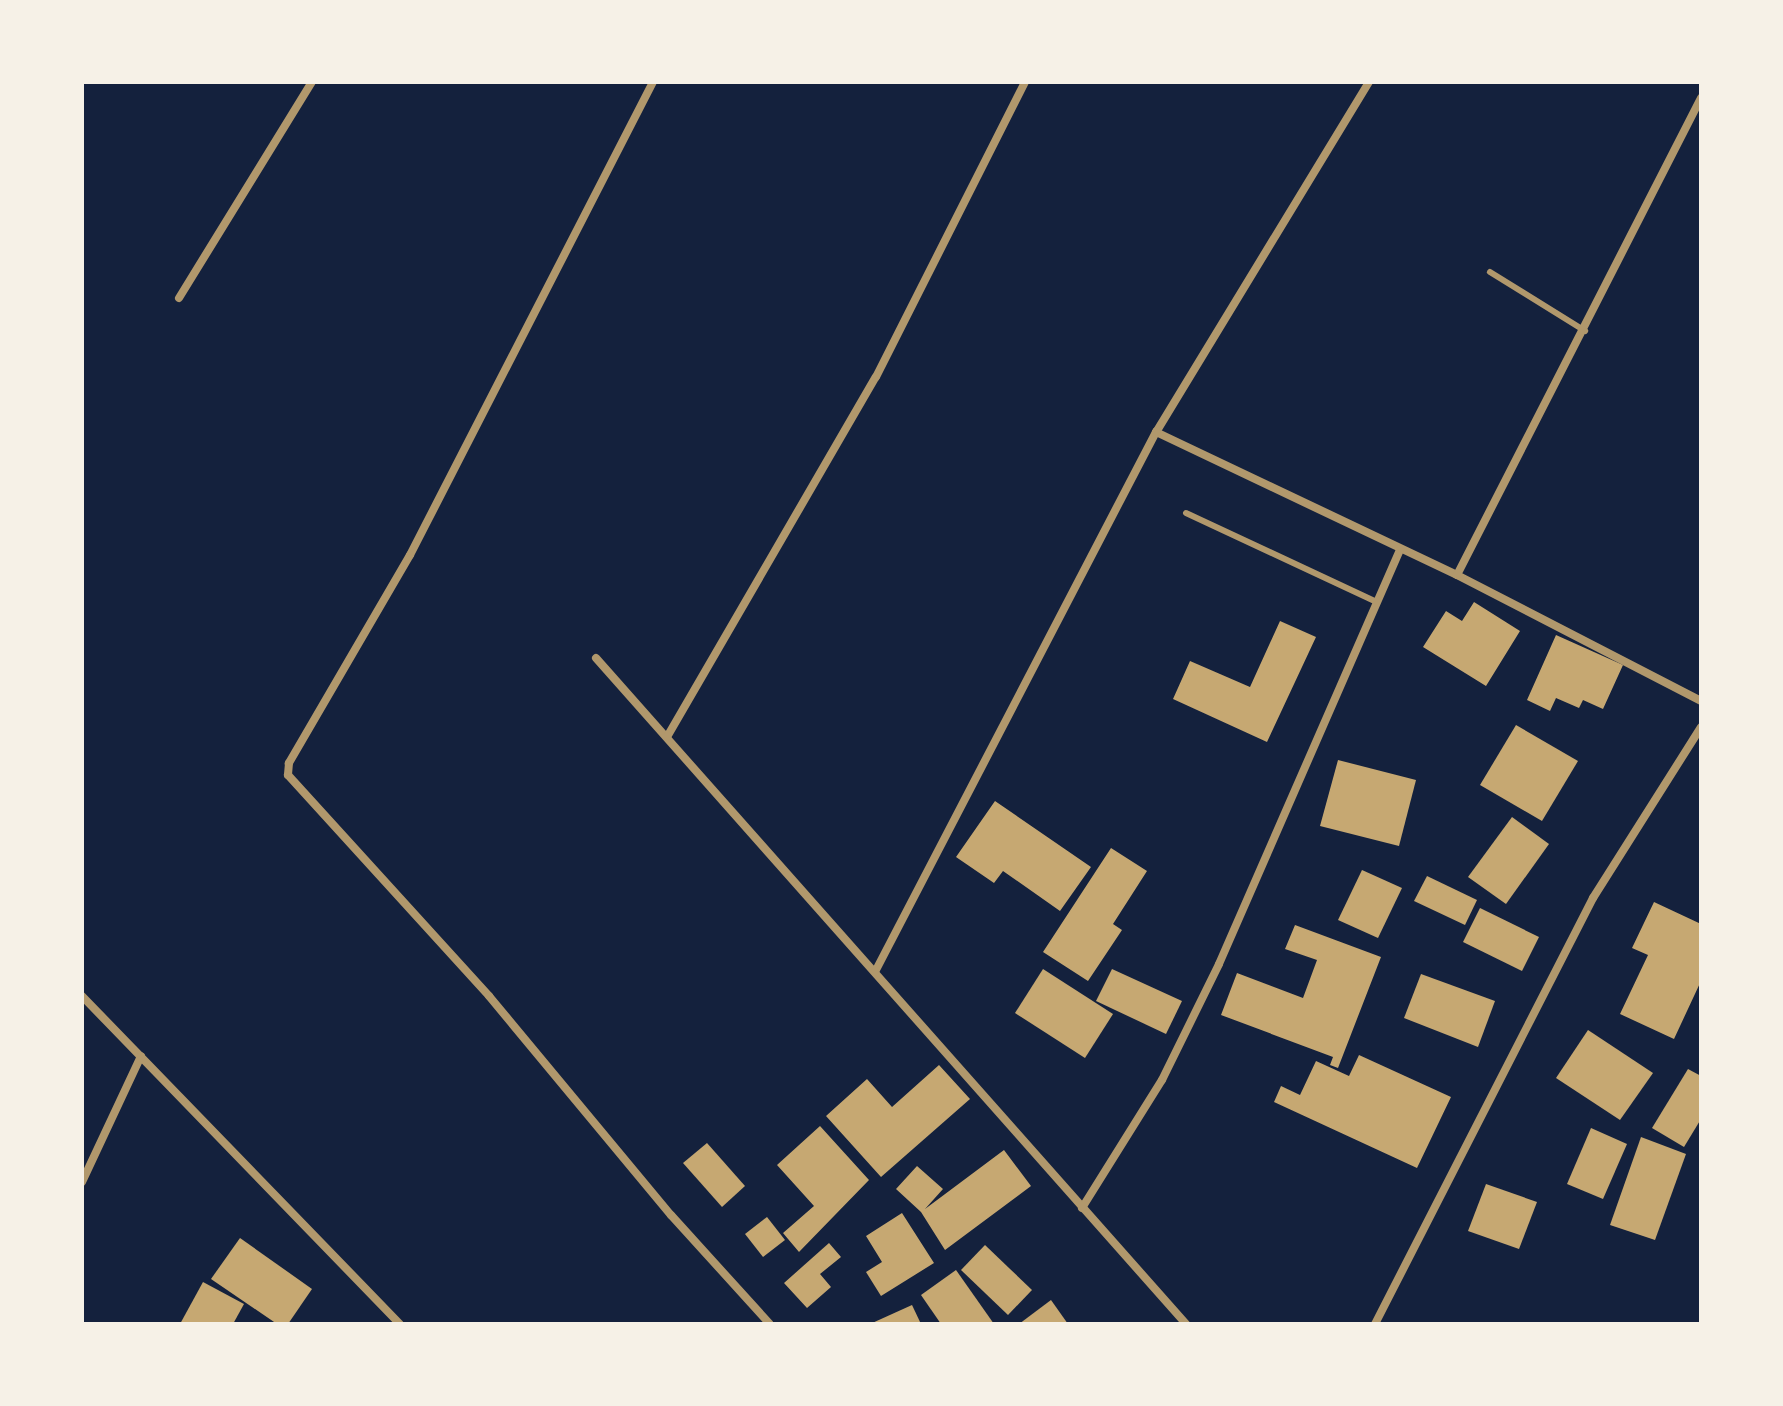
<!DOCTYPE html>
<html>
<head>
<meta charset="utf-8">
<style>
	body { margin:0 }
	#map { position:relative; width:1783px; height:1406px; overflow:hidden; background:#14213d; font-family:"Space Grotesk",sans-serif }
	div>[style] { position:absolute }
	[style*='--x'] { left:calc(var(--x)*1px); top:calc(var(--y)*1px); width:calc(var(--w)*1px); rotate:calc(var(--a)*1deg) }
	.building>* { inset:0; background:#c6a872 }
	.service>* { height:6px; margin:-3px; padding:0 3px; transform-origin:3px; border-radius:3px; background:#b1986c }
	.minor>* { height:8px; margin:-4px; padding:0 4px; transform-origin:4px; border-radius:4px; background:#b1986c }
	span { translate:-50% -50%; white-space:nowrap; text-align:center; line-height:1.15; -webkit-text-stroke:8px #f6f1e7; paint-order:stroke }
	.frame { position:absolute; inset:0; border:84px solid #f6f1e7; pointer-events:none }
</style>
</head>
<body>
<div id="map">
	<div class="building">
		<i style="clip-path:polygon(1474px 602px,1520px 631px,1486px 686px,1423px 647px,1446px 611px,1462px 621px)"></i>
		<i style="clip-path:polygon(1280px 621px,1316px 637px,1267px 742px,1173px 699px,1190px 661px,1250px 687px)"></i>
		<i style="clip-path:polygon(1556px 635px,1623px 665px,1603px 709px,1583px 700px,1579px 708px,1556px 698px,1550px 711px,1527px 700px)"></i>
		<i style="clip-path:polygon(1516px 725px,1578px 761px,1542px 821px,1480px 785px)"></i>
		<i style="clip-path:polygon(1338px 760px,1416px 780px,1399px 846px,1320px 826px)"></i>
		<i style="clip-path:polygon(995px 801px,1091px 867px,1060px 911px,1003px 871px,994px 883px,956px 857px)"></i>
		<i style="clip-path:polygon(1512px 817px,1549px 844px,1506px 904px,1468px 877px)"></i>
		<i style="clip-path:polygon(1111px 848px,1147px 871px,1113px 924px,1122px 930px,1088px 981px,1043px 952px)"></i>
		<i style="clip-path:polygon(1362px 870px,1402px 888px,1378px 938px,1338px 920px)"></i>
		<i style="clip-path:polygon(1427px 876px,1477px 900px,1465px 925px,1414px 901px)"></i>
		<i style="clip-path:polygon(1654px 902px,1701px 924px,1701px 981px,1674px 1039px,1620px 1014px,1648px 955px,1632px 948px)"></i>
		<i style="clip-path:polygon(1480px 908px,1539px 937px,1522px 971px,1463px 942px)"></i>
		<i style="clip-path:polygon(1295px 925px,1381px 957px,1338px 1068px,1330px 1065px,1333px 1057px,1221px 1015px,1237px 973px,1303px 998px,1317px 960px,1285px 949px)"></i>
		<i style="clip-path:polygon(1043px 969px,1113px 1014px,1085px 1058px,1015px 1013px)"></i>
		<i style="clip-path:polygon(1112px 969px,1182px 1001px,1166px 1034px,1096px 1001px)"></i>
		<i style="clip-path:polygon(1421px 974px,1495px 1001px,1478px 1047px,1404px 1018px)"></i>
		<i style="clip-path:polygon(1588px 1030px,1653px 1073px,1620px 1120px,1556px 1078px)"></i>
		<i style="clip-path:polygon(1359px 1055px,1451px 1097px,1417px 1168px,1274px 1102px,1281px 1086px,1300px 1095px,1316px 1061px,1349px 1076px)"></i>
		<i style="clip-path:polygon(939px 1065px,970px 1099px,881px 1177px,826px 1116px,867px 1079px,892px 1107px)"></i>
		<i style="clip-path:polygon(1688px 1069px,1701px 1076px,1701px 1119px,1684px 1147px,1652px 1128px)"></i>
		<i style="clip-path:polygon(820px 1126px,869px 1180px,799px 1252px,783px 1233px,814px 1206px,777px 1165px)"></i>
		<i style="clip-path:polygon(1591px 1128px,1627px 1144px,1603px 1199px,1567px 1184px)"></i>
		<i style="clip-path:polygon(1641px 1137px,1686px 1154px,1655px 1240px,1610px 1225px)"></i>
		<i style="clip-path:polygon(707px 1143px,745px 1186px,722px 1207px,683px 1163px)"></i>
		<i style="clip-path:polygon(1004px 1150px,1031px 1186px,945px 1250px,921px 1212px,896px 1189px,917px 1166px,943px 1189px,925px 1209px)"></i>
		<i style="clip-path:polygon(1486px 1184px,1537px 1202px,1519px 1249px,1468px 1231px)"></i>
		<i style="clip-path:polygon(902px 1213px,934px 1263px,881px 1296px,866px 1272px,882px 1262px,866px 1236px)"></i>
		<i style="clip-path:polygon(767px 1217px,785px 1240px,763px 1257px,745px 1234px)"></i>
		<i style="clip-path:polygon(240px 1238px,312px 1289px,288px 1324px,277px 1324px,211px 1279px)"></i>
		<i style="clip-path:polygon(829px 1243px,841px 1257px,820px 1274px,831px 1287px,807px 1308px,784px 1283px)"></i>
		<i style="clip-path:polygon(985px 1245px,1032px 1290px,1008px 1315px,961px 1270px)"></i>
		<i style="clip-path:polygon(956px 1270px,994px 1324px,941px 1324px,921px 1295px)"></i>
		<i style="clip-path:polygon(203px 1282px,244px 1304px,233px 1324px,180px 1324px)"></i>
		<i style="clip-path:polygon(1051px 1300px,1068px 1324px,1019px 1324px)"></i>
		<i style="clip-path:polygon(912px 1305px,921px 1324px,870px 1324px)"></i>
	</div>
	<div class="service">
		<i style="--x:1490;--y:272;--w:112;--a:31.8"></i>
		<i style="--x:1186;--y:513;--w:211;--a:25"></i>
	</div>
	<div class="minor">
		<i style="--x:653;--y:82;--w:532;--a:117.19"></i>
		<i style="--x:410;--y:555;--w:241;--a:120.2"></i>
		<i style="--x:289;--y:763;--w:12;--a:95"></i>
		<i style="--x:288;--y:775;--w:299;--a:47.7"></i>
		<i style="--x:489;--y:996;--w:285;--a:50.3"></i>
		<i style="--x:671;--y:1215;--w:147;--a:47.8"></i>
		<i style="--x:1369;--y:82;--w:410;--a:121.3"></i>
		<i style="--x:1156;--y:432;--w:333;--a:25.4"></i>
		<i style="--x:1457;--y:575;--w:275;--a:27.3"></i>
		<i style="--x:179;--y:298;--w:254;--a:-58.4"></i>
		<i style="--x:1457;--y:575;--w:536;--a:-62.91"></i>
		<i style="--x:596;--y:658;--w:890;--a:48.46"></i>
		<i style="--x:667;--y:737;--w:416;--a:-59.9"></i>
		<i style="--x:876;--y:377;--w:330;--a:-63.2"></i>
		<i style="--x:876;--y:970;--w:607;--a:-62.51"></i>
		<i style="--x:82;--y:996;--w:457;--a:45.9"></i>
		<i style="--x:82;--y:1182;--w:139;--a:-64.9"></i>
		<i style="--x:1082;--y:1208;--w:151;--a:-58"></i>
		<i style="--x:1162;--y:1080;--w:129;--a:-63.8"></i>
		<i style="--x:1219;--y:964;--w:452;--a:-66.4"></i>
		<i style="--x:1375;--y:1324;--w:479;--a:-62.9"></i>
		<i style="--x:1593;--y:898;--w:202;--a:-57.7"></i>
	</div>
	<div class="frame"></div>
</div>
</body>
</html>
